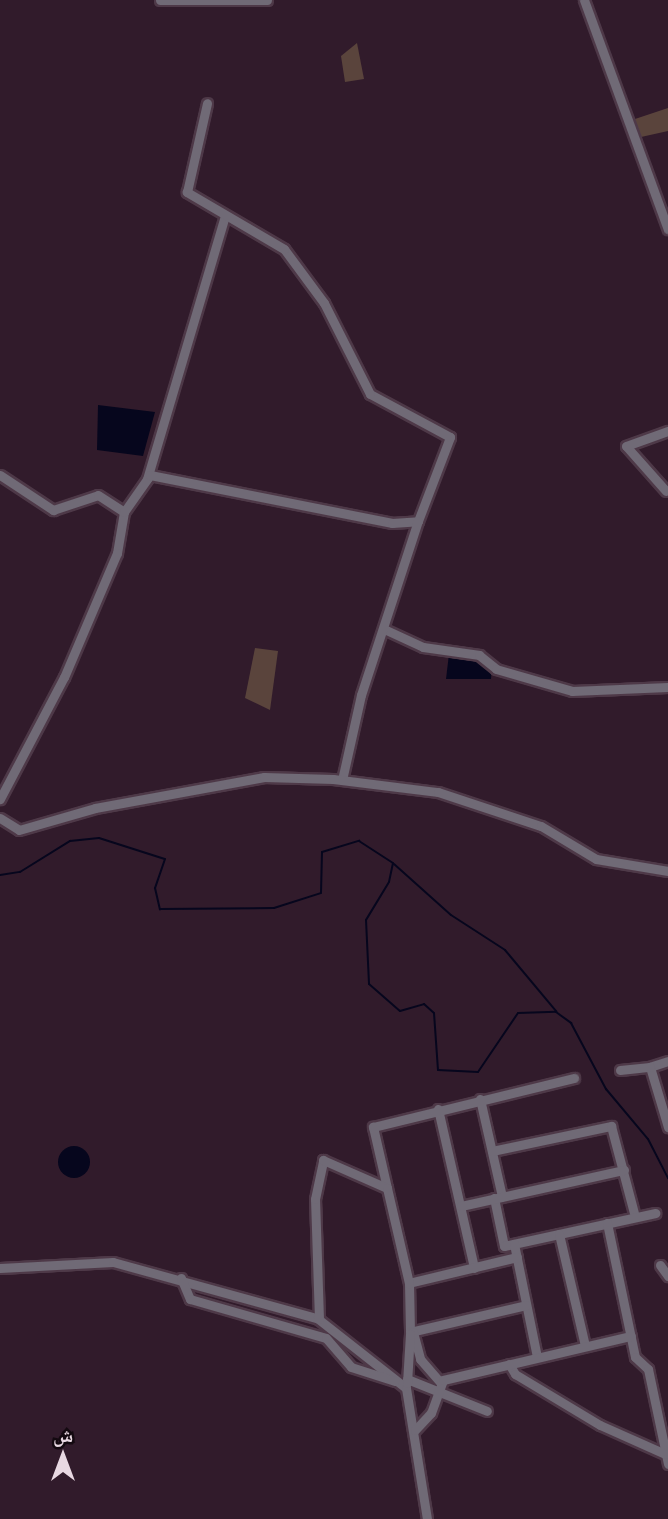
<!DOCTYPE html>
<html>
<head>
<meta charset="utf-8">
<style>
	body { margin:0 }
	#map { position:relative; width:668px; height:1519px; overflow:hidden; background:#311b2b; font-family:Quicksand,"Noto Naskh Arabic",sans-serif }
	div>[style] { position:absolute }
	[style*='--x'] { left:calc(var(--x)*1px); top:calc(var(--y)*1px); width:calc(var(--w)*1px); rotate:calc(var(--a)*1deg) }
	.green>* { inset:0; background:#5a443c }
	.water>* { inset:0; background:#06061d }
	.round { border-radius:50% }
	.stream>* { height:2px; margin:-1px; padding:0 1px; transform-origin:1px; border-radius:1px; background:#06061d }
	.roads { filter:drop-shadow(2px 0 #4e3948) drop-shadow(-2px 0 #4e3948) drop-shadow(0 2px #4e3948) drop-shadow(0 -2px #4e3948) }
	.minor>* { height:9px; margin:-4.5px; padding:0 4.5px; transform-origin:4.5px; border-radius:4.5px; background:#706a76 }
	span { translate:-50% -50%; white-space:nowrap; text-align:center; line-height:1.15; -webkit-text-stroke:5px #130910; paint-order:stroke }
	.north { position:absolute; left:28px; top:1421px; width:70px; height:70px; -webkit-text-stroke:5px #130910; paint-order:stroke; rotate:0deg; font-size:19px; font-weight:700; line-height:28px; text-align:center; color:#e8d8e2 }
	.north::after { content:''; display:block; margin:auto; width:24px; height:32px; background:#e8d8e2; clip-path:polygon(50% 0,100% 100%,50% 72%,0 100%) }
</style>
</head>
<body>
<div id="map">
	<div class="green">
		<i style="clip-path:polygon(357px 43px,364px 79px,345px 82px,341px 56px)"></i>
		<i style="clip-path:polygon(668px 108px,668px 131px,641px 137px,632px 120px)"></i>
		<i style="clip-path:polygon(255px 648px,278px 651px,270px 710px,245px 698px)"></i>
	</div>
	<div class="water">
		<i style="clip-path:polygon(98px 405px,155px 412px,143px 456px,97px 450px)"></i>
		<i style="clip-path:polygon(449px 654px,492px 661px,491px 679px,446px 679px)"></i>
		<i class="round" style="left:58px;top:1146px;width:32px;height:32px"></i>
	</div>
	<div class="stream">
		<i style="--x:394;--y:864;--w:76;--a:41.8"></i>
		<i style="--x:451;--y:915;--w:64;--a:32.9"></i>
		<i style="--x:505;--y:950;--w:80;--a:50.1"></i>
		<i style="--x:0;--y:875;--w:20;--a:-9"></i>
		<i style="--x:20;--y:872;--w:59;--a:-31.8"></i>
		<i style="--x:70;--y:841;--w:29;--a:-6"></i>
		<i style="--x:99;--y:838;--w:69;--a:17.7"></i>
		<i style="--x:165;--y:859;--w:31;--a:109"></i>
		<i style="--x:155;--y:888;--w:22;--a:77"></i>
		<i style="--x:160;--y:909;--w:114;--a:-0.5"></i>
		<i style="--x:274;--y:908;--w:49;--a:-17.7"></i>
		<i style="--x:321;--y:893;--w:41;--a:-88.6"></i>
		<i style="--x:322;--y:852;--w:39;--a:-17"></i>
		<i style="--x:359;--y:841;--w:40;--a:32.9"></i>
		<i style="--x:393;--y:863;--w:19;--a:102"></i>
		<i style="--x:389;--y:882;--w:44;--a:121.2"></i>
		<i style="--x:366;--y:920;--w:64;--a:87.3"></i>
		<i style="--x:369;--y:984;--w:41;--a:41.1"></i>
		<i style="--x:400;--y:1011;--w:25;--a:-16"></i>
		<i style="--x:424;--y:1004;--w:13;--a:42"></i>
		<i style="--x:434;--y:1013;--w:57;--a:86"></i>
		<i style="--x:438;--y:1070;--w:40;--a:2.9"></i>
		<i style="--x:478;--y:1072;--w:71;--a:-55.9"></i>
		<i style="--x:518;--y:1013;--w:38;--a:-2"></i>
		<i style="--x:556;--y:1012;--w:19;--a:36"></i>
		<i style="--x:571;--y:1023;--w:75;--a:62.1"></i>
		<i style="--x:606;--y:1089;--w:65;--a:50"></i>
		<i style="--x:648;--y:1139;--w:44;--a:62.9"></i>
	</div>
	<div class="roads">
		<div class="minor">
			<i style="--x:160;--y:0;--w:107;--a:0"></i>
			<i style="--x:584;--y:0;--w:244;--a:69.9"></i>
			<i style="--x:0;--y:475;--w:64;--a:33.4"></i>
			<i style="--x:53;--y:510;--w:47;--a:-18.4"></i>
			<i style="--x:98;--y:495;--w:31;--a:33"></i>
			<i style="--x:124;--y:512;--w:42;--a:99.7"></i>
			<i style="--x:117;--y:553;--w:135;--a:113.1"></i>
			<i style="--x:64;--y:677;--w:138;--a:117.7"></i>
			<i style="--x:147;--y:479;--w:274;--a:-73.5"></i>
			<i style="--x:666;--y:491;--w:60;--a:-131.6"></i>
			<i style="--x:626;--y:446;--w:45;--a:-19.7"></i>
			<i style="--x:124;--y:512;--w:45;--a:-54.9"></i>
			<i style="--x:150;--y:475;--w:247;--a:11.2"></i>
			<i style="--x:392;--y:523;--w:26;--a:-4"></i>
			<i style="--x:418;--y:521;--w:90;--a:-69.1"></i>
			<i style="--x:450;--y:437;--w:91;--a:-151.7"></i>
			<i style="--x:370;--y:394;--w:102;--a:-116.8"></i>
			<i style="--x:324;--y:303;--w:67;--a:-126.5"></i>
			<i style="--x:284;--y:249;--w:113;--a:-149.6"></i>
			<i style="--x:187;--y:192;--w:91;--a:-77.3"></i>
			<i style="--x:384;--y:629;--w:43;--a:24.8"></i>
			<i style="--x:423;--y:647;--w:57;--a:8.1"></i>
			<i style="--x:479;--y:655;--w:22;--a:39"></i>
			<i style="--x:496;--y:669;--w:79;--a:16.1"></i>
			<i style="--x:572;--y:691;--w:96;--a:-2.4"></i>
			<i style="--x:342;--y:780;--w:87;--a:-77.4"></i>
			<i style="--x:361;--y:695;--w:183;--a:-71.9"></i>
			<i style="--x:0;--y:818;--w:22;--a:32"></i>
			<i style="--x:19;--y:830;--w:79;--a:-16.1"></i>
			<i style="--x:95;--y:808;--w:172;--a:-10.4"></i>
			<i style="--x:264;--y:777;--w:69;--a:1.7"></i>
			<i style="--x:333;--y:779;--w:106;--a:7.1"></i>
			<i style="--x:438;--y:792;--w:108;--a:18.3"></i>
			<i style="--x:541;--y:826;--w:64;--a:31"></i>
			<i style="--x:596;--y:859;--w:73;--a:9.5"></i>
			<i style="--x:668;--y:1061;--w:19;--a:162"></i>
			<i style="--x:650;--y:1067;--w:63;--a:73.3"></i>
			<i style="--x:620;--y:1070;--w:30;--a:-6"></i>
			<i style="--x:480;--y:1099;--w:100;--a:77.3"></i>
			<i style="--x:438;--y:1109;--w:163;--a:77.2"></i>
			<i style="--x:492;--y:1151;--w:122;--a:-11.9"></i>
			<i style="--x:611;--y:1126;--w:94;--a:75.2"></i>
			<i style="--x:387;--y:1188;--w:63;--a:-102.9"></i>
			<i style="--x:373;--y:1127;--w:207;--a:-13.7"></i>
			<i style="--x:494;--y:1198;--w:49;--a:78.2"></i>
			<i style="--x:504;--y:1246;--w:155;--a:-12.3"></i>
			<i style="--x:461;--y:1206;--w:167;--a:-12.5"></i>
			<i style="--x:607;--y:1223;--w:137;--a:78.2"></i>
			<i style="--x:635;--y:1357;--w:18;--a:43"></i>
			<i style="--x:648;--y:1369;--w:97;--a:78.1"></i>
			<i style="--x:559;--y:1234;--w:115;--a:76.9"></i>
			<i style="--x:514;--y:1244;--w:115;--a:78.5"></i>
			<i style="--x:517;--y:1257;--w:111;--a:166.5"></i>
			<i style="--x:409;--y:1283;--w:49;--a:88.8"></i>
			<i style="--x:410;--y:1332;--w:119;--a:-13.1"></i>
			<i style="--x:660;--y:1265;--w:14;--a:54"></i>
			<i style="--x:0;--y:1268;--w:113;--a:-3"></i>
			<i style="--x:113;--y:1262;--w:212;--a:15.4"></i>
			<i style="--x:317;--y:1318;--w:113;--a:38.2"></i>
			<i style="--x:406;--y:1388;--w:133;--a:80.9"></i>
			<i style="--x:181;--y:1278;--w:23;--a:67"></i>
			<i style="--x:190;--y:1299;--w:141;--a:16"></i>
			<i style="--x:326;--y:1338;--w:38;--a:49"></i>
			<i style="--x:351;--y:1367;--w:46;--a:17.7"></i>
			<i style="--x:319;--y:1319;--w:120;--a:-91.9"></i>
			<i style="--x:315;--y:1199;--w:40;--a:-78"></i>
			<i style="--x:323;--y:1160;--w:70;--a:23.6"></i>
			<i style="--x:387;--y:1188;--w:98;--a:77"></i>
			<i style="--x:413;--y:1332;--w:28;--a:75"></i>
			<i style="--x:420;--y:1359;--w:32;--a:49"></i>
			<i style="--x:509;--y:1364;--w:12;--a:59"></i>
			<i style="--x:515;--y:1374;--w:99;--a:31"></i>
			<i style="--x:600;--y:1425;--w:71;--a:24"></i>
			<i style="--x:407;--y:1379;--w:86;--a:21.8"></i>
			<i style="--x:407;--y:1383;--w:49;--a:-86.5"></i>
			<i style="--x:415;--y:1430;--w:23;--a:-47"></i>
			<i style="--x:431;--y:1413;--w:35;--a:-70"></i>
			<i style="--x:443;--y:1380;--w:193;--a:-13.2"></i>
		</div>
	</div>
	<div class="north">ش</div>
</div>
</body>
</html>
